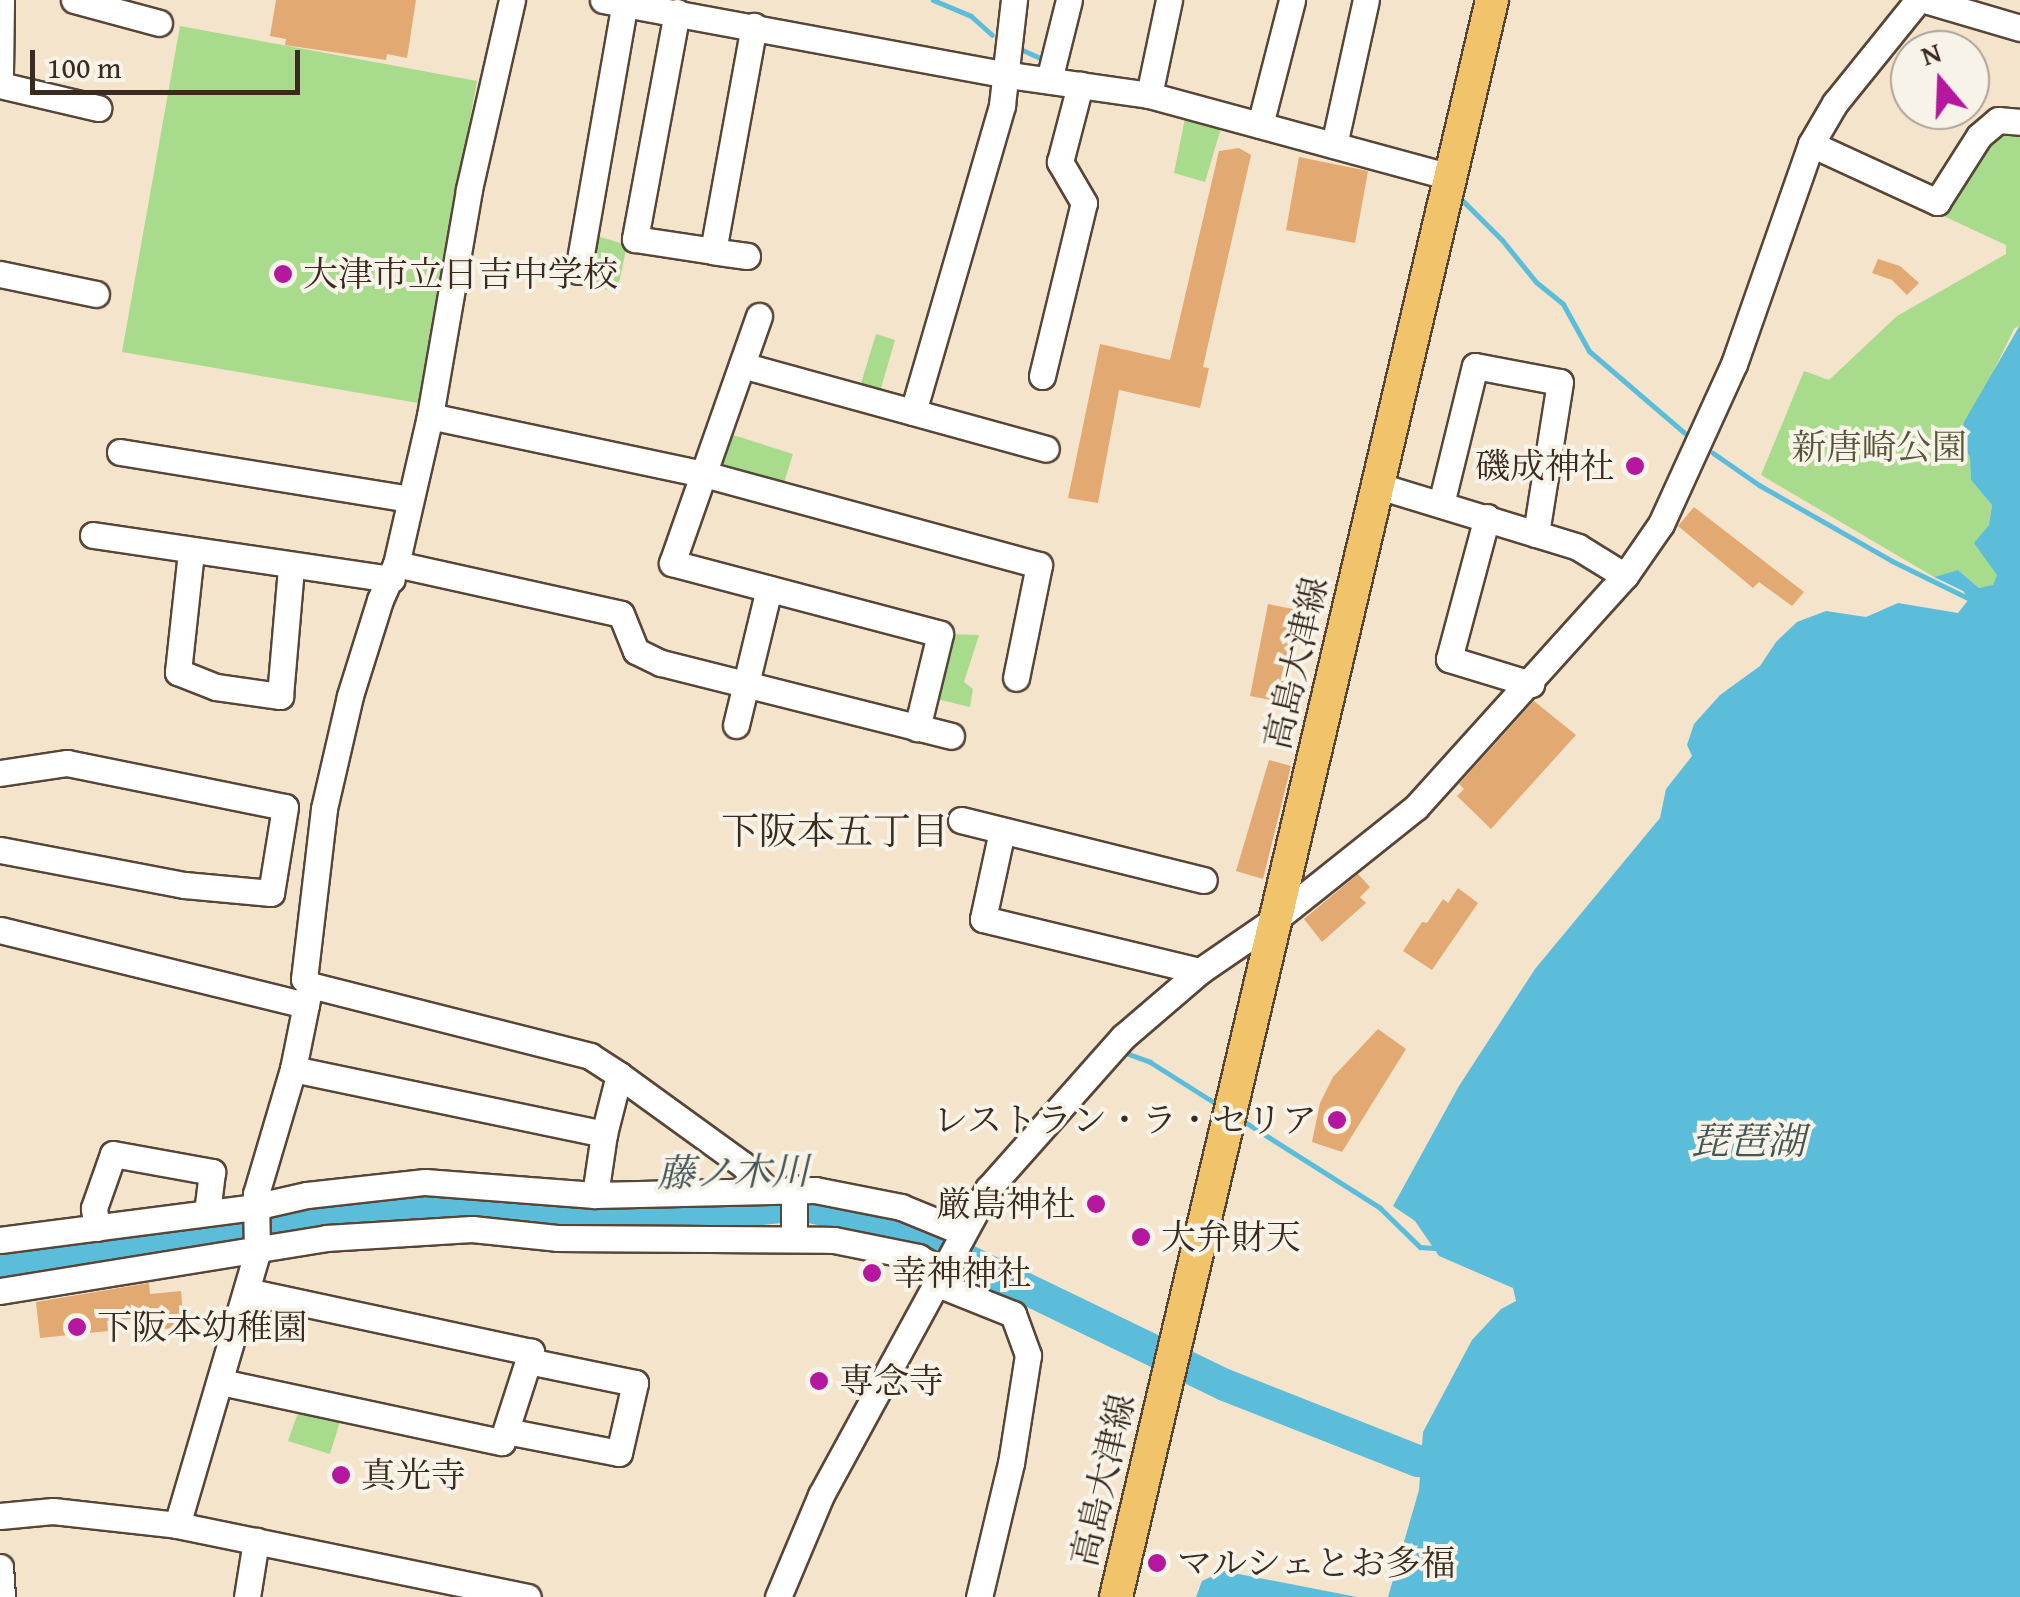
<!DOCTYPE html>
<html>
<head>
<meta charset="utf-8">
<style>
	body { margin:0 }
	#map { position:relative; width:2020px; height:1597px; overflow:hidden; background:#f4e4cc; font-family:"Gentium Book Plus","Noto Serif JP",serif }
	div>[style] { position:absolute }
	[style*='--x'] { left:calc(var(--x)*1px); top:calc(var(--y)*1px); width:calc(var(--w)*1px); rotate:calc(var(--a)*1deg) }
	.green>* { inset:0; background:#a8db8b }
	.water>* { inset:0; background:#5cbdda }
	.stream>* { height:5px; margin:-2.5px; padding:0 2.5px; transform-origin:2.5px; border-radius:2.5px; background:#5cbdda }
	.river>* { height:32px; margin:-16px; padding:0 16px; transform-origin:16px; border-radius:16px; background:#5cbdda }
	.building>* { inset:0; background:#e2a972 }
	.roads { filter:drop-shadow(2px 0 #574638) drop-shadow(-2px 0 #574638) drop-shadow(0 2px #574638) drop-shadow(0 -2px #574638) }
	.minor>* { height:25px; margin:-12.5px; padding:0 12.5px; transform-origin:12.5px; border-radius:12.5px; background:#fff }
	.major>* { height:32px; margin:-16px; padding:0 16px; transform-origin:16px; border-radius:16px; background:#f1c36a }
	.dots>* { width:28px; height:28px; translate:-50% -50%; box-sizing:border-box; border:5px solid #f7f3e8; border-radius:50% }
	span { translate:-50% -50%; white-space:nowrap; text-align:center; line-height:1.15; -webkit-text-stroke:8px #f7f3e8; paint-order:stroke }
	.poi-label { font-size:35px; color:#3b2a1e }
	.left { translate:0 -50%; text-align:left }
	.right { translate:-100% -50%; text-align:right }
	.park-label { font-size:35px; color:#565639 }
	.street-label { font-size:35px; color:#3b2a1e }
	.neighbourhood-label { font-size:38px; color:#3b2a1e }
	.water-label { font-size:38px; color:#455656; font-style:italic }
	.north { position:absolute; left:1890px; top:30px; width:100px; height:100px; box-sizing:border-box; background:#f7f3e8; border:2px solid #aca397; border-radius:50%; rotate:341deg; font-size:28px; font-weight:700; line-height:40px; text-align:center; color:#3b2a1e }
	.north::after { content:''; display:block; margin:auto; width:35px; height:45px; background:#b5179e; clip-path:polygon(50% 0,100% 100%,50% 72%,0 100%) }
	.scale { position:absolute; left:30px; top:50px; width:270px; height:45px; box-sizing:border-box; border:5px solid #3b2a1e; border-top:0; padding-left:12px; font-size:30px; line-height:35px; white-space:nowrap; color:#3b2a1e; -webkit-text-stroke:8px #f7f3e8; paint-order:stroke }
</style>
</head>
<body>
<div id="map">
	<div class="green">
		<i style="clip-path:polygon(180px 26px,477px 81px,418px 403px,122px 352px)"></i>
		<i style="clip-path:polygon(1185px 118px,1221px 128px,1205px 182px,1174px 173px)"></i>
		<i style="clip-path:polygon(2020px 128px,2020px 325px,2014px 329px,1961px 438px,1970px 458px,1971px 480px,1992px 505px,1989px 525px,1997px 575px,1993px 586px,1979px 588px,1958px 570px,1934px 577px,1761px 475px,1804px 371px,1829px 380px,1897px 316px,2006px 254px,2006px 245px,1937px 213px,1982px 144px)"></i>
		<i style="clip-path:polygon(594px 235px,627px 245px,617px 292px,582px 284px)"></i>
		<i style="clip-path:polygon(876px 334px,895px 340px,879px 395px,859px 390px)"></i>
		<i style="clip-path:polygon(730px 434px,793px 454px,783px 486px,714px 469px)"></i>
		<i style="clip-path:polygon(947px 634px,979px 635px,964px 682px,973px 689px,970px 707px,932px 698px)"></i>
		<i style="clip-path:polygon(300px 1407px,342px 1415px,330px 1454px,288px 1441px)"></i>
	</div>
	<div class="water">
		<i style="clip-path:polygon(2020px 325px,2020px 1597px,1388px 1597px,1419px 1490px,1423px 1432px,1472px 1340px,1501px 1309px,1516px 1301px,1513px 1288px,1439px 1256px,1415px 1221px,1393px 1206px,1459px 1086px,1535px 969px,1660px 818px,1666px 789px,1692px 756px,1687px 745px,1694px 724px,1720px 695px,1760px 666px,1776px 642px,1797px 622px,1826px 611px,1866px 617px,1898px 603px,1958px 613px,1969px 599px,1963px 591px,1934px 577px,1958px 570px,1979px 588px,1993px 585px,1997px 575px,1974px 543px,1989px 525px,1992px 505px,1971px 480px,1970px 458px,1961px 438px,1964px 422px)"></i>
		<i style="clip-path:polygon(1223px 1571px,1357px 1597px,1196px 1597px,1202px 1581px)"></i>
	</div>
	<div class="stream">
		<i style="--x:933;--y:0;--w:41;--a:22.8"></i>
		<i style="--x:971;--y:16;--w:28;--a:42"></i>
		<i style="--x:1020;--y:49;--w:27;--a:24"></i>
		<i style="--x:1462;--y:200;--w:57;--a:45"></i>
		<i style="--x:1502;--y:240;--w:54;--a:51"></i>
		<i style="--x:1536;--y:282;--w:35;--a:39"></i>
		<i style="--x:1563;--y:304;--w:54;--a:61"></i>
		<i style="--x:1589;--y:351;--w:128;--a:40.6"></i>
		<i style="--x:1713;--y:453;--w:56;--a:34.8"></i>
		<i style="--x:1759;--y:485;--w:153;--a:29.7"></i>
		<i style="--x:1892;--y:561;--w:91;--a:26"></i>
		<i style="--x:1123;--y:1052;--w:29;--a:20"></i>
		<i style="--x:1150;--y:1062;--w:80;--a:32.3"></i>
		<i style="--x:1240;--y:1119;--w:166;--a:32.4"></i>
		<i style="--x:1380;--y:1208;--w:56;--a:44.3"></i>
		<i style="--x:1420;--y:1247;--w:14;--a:4"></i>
	</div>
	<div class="river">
		<i style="--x:0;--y:1265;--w:371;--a:-8.4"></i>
		<i style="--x:367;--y:1211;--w:346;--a:0.5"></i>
		<i style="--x:713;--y:1214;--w:88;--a:-5.8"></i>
		<i style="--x:801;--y:1205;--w:114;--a:12.2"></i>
		<i style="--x:912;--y:1229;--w:56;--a:30.3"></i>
		<i style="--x:960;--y:1257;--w:294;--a:25.8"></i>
		<i style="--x:1225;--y:1385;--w:207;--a:21.5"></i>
		<i style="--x:1418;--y:1461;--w:44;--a:3.9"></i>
	</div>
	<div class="building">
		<i style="clip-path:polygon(276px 0,416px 0,407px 58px,387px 54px,386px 60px,285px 45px,286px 39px,270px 36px)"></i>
		<i style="clip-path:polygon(1239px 148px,1251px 155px,1203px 367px,1209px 368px,1200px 408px,1119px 390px,1098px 503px,1068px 498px,1100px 344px,1170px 360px,1219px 151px)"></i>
		<i style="clip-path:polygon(1299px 157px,1368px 171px,1355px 243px,1286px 230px)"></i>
		<i style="clip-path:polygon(1878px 259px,1900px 266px,1919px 283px,1907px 295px,1892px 280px,1872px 273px)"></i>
		<i style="clip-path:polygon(1694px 507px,1804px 592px,1792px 606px,1759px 582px,1753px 588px,1678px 526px)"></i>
		<i style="clip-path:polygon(1268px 604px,1298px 610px,1281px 702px,1250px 696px)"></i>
		<i style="clip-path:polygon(1534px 701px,1576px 735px,1491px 829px,1457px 796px,1464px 789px,1459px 784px)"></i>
		<i style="clip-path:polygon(1269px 760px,1291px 766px,1263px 879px,1236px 871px)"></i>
		<i style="clip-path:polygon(1358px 874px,1370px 887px,1360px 897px,1366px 903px,1322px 942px,1304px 919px)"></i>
		<i style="clip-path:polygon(1458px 888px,1478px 903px,1432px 970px,1403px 951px,1422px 922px,1427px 923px,1443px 899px,1448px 903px)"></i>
		<i style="clip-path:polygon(1378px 1029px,1406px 1049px,1342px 1152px,1312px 1142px,1320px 1103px,1333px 1077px)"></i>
		<i style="clip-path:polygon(149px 1283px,150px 1294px,181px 1291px,184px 1327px,164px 1329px,162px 1316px,107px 1321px,108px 1331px,40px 1338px,36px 1302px)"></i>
	</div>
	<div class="roads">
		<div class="minor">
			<i style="--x:74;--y:0;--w:88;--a:15.1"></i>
			<i style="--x:512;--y:0;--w:195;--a:102.8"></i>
			<i style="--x:469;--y:190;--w:229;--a:99.8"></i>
			<i style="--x:430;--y:416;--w:152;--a:102.9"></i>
			<i style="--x:396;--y:564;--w:39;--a:114"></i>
			<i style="--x:380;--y:600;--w:101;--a:107.4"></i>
			<i style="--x:350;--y:696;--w:116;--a:103"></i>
			<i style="--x:324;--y:809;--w:171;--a:96.7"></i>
			<i style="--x:304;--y:979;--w:8;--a:45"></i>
			<i style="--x:310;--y:985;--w:289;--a:14.2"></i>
			<i style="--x:590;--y:1056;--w:35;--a:33"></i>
			<i style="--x:603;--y:0;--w:413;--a:10.5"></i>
			<i style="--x:1009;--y:75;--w:141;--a:8.1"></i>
			<i style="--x:1149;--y:95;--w:313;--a:15.2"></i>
			<i style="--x:1925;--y:0;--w:99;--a:16.4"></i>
			<i style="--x:677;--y:12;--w:231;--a:100.5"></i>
			<i style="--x:635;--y:239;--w:79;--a:8.7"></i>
			<i style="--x:0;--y:74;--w:74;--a:-89.2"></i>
			<i style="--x:1049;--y:80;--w:82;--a:-76"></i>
			<i style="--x:0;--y:85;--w:101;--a:13.2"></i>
			<i style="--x:1149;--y:95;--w:97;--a:-78.1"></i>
			<i style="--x:1260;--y:125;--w:129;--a:-75.6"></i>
			<i style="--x:1811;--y:144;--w:139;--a:24.7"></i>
			<i style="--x:1937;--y:202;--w:78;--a:-57.5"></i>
			<i style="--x:1979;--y:136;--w:25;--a:-40"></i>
			<i style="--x:1998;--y:120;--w:22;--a:5"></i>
			<i style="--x:1334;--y:145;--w:148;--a:-77.6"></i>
			<i style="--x:747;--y:256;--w:34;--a:-172"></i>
			<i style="--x:713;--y:251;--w:229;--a:-79.7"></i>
			<i style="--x:578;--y:271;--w:272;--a:-80.1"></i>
			<i style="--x:0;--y:274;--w:98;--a:11.8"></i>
			<i style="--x:759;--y:316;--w:262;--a:109.4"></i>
			<i style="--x:672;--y:563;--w:277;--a:14.8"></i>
			<i style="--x:940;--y:634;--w:97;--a:103.7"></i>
			<i style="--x:742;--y:365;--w:315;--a:15.4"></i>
			<i style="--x:1042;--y:376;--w:178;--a:-76.4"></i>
			<i style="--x:1084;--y:203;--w:48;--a:-120.3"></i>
			<i style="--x:1060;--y:162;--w:80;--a:-75.4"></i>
			<i style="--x:913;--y:412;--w:320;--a:-73.8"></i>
			<i style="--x:1002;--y:105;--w:106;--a:-83.5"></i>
			<i style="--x:430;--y:416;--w:280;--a:12"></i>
			<i style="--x:704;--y:474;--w:347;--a:15.2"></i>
			<i style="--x:1039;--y:565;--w:115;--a:101.5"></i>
			<i style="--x:120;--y:452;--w:293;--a:9.2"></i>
			<i style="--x:1379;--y:486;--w:208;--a:17"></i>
			<i style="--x:1578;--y:547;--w:55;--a:31.7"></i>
			<i style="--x:1441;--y:504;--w:142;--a:-76.2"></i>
			<i style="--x:1475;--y:366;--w:86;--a:10.7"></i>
			<i style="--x:1560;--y:382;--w:154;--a:99"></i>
			<i style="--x:1487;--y:517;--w:147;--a:105"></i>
			<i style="--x:1449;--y:659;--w:86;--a:17"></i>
			<i style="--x:93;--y:535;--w:302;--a:8.4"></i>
			<i style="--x:191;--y:552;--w:121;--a:96.2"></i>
			<i style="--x:178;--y:672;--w:41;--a:21.5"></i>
			<i style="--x:216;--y:687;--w:65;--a:8"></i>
			<i style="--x:280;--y:696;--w:129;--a:-85.1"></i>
			<i style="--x:396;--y:564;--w:230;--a:12.5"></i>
			<i style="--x:621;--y:614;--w:40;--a:68"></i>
			<i style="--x:636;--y:651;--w:28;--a:26"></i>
			<i style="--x:661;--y:663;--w:299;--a:14.1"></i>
			<i style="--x:736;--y:725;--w:140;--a:-76.4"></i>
			<i style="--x:0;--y:773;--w:68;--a:-8.5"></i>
			<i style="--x:67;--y:763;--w:222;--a:11.4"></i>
			<i style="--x:285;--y:807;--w:87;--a:99.2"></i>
			<i style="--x:271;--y:893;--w:87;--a:-174.7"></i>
			<i style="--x:184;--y:885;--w:187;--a:-169.2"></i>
			<i style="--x:961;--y:820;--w:250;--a:13.9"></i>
			<i style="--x:1002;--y:831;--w:90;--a:102.2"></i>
			<i style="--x:983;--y:919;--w:223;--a:13.5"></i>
			<i style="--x:0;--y:930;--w:315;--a:13.8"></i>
			<i style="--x:293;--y:1069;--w:318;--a:11.8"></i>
			<i style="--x:604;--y:1134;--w:62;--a:98.4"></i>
			<i style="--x:604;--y:1134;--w:61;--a:-75.7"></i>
			<i style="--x:619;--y:1075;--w:152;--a:35.9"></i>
			<i style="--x:742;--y:1164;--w:35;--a:46"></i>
			<i style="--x:97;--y:1228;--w:20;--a:-99"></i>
			<i style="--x:94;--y:1208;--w:57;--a:-70.6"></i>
			<i style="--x:113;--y:1154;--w:101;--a:10.3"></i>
			<i style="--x:212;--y:1172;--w:41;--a:97"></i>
			<i style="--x:794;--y:1237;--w:49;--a:-90"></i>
			<i style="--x:0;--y:1240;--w:256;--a:-7.4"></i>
			<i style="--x:254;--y:1207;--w:54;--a:-12.8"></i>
			<i style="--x:307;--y:1195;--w:119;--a:-6.3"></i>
			<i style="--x:425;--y:1182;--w:170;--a:4.4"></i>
			<i style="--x:595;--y:1195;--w:220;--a:-1.3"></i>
			<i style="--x:815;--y:1190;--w:88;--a:11.2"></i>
			<i style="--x:901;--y:1207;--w:66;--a:22.3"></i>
			<i style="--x:935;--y:1283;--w:84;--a:21.7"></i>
			<i style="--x:1013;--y:1314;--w:44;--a:69.9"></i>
			<i style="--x:1028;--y:1355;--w:109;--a:98.9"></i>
			<i style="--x:1011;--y:1463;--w:138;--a:103.4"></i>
			<i style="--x:0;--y:1291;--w:330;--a:-9.2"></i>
			<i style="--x:326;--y:1238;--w:146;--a:-3.5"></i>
			<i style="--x:472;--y:1229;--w:85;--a:6"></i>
			<i style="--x:557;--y:1238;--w:277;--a:0.4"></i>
			<i style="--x:834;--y:1240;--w:86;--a:11.4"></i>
			<i style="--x:918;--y:1257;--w:27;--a:31"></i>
			<i style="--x:221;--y:1382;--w:287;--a:12.1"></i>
			<i style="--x:502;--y:1442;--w:95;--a:-72.1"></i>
			<i style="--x:531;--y:1352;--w:291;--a:-167.9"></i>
			<i style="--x:506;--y:1431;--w:115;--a:11"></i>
			<i style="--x:619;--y:1453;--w:72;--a:-77.1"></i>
			<i style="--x:635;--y:1383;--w:109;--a:-168.4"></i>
			<i style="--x:0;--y:1516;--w:53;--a:-5.4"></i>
			<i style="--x:53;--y:1511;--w:125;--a:6.4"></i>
			<i style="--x:177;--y:1525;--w:358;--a:11.6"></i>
			<i style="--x:177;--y:1525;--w:284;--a:-73.6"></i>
			<i style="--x:257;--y:1253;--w:59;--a:-91"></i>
			<i style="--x:256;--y:1194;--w:130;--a:-73.5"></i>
			<i style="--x:293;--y:1069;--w:86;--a:-78.6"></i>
			<i style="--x:0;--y:1567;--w:30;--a:86"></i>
			<i style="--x:247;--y:1597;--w:57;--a:-80.9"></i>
			<i style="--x:778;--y:1597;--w:111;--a:-67.1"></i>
			<i style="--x:821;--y:1495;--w:349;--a:-61.4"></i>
			<i style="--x:988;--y:1189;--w:203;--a:-48.4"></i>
			<i style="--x:1123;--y:1037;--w:101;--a:-40.6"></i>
			<i style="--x:1200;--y:971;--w:93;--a:-34.5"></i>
			<i style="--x:1277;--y:918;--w:178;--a:-38.6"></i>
			<i style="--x:1416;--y:807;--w:312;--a:-47.9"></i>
			<i style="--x:1625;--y:576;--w:63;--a:-55.3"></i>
			<i style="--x:1661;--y:524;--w:176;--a:-65.5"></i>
			<i style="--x:1734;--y:364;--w:233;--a:-70.7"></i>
			<i style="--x:1811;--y:144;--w:48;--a:-59.7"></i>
			<i style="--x:1835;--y:103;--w:132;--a:-51.1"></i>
		</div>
		<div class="major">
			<i style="--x:1116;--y:1597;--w:1641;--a:-76.75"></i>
		</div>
	</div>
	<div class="dots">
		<i style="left:283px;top:274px;background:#b5179e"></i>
		<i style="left:1635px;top:466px;background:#b5179e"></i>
		<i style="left:1337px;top:1120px;background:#b5179e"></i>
		<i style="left:1096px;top:1204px;background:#b5179e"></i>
		<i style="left:1141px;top:1237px;background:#b5179e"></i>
		<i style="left:872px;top:1273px;background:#b5179e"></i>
		<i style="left:77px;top:1327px;background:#b5179e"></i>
		<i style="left:819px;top:1381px;background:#b5179e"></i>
		<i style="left:341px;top:1475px;background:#b5179e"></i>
		<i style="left:1157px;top:1563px;background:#b5179e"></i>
	</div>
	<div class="poi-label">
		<span class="left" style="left:303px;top:274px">大津市立日吉中学校</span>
		<span class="right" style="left:1615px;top:466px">磯成神社</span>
		<span class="right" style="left:1317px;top:1120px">レストラン・ラ・セリア</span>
		<span class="right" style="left:1076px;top:1204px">厳島神社</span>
		<span class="left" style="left:1161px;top:1237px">大弁財天</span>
		<span class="left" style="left:892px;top:1273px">幸神神社</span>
		<span class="left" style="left:97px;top:1327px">下阪本幼稚園</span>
		<span class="left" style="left:839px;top:1381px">専念寺</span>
		<span class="left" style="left:361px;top:1475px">真光寺</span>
		<span class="left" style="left:1177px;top:1563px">マルシェとお多福</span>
	</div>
	<div class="park-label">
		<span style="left:1879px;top:447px">新唐崎公園</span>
	</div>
	<div class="street-label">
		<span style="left:1296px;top:663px;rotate:-77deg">高島大津線</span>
		<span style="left:1103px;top:1480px;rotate:-77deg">高島大津線</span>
	</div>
	<div class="neighbourhood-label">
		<span style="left:835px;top:831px">下阪本五丁目</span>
	</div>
	<div class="water-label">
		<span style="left:1748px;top:1141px">琵琶湖</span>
		<span style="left:733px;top:1172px;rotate:-1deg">藤ノ木川</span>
	</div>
	<div class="north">N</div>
	<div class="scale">100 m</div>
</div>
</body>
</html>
